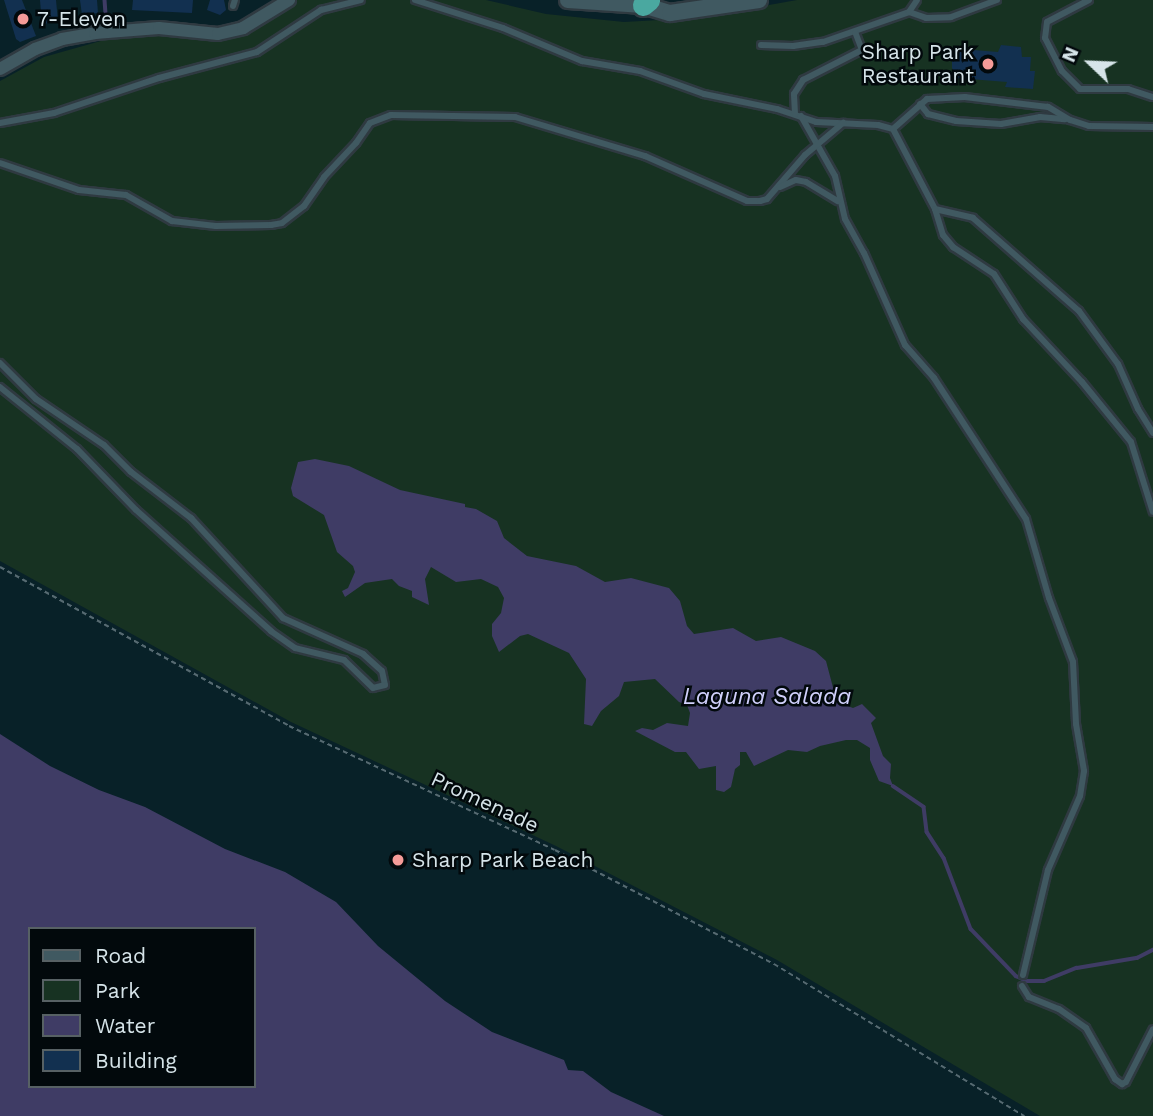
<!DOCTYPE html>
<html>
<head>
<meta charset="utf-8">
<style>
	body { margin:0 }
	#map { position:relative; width:1153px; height:1116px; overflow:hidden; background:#082128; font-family:"Work Sans",sans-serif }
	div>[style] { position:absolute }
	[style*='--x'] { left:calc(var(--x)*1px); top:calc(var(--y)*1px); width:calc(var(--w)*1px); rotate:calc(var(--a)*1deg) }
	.green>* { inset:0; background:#173222 }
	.water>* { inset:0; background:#3f3c65 }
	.stream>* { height:3.5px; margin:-1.75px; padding:0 1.75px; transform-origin:1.75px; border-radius:1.75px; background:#3f3c65 }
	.building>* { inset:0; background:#123050 }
	.path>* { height:2px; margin-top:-1px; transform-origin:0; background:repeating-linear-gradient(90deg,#566a71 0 5px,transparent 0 8.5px) }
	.roads { filter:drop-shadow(2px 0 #2f3a41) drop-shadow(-2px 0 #2f3a41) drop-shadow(0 2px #2f3a41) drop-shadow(0 -2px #2f3a41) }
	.service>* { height:6px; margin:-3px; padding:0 3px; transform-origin:3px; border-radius:3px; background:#405961 }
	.minor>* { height:12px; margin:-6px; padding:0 6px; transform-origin:6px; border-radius:6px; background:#405961 }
	.tertiary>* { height:16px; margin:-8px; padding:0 8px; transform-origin:8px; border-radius:8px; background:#405961 }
	.motorway>* { height:21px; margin:-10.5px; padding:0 10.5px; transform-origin:10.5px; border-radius:10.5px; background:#4aa8a0 }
	.dots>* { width:19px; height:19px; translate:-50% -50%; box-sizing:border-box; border:4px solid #02090c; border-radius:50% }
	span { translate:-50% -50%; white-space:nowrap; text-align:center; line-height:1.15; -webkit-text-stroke:5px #02090c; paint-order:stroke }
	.poi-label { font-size:21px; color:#d6e4e9 }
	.left { translate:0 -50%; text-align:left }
	.right { translate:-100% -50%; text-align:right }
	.street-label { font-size:21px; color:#d6e4e9 }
	.water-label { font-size:23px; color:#d0d0fb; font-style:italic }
	.legend { position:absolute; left:28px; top:927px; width:228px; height:161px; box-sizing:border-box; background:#02090c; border:2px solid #576164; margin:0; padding:9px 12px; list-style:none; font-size:21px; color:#d6e4e9 }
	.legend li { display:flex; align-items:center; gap:14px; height:35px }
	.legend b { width:35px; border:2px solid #576164 }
	.north { position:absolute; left:1055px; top:28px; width:70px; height:70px; -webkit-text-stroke:5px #02090c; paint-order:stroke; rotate:293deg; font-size:19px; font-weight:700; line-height:28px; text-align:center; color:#d6e4e9 }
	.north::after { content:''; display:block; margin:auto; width:24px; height:32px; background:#d6e4e9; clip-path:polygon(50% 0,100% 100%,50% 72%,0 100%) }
</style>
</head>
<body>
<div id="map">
	<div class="green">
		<i style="clip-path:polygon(297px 0,486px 0,546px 14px,624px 22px,695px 18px,797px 0,1153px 0,1153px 1116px,1040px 1116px,777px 960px,556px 846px,291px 722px,0 561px,0 81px,44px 57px,129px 33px,245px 33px,269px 21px)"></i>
	</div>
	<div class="water">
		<i style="clip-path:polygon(315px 459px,349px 466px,400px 490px,465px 504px,465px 507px,476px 509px,497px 521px,504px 538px,527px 556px,576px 566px,605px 582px,631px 578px,669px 588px,680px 601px,687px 626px,694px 634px,733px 628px,756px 641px,781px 637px,815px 651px,826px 661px,835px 695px,845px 705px,853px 708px,862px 704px,876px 718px,871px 723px,883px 756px,891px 764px,890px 778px,893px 786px,879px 781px,870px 760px,870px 748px,857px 740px,846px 740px,820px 746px,807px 752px,788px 750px,754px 766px,746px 752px,740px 752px,740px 765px,735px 769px,731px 787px,724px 792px,716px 790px,716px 766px,699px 769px,686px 752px,675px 752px,635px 731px,642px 728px,653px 730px,667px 723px,688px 726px,690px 713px,687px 705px,679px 702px,655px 679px,624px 682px,619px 696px,601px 711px,592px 726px,584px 724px,586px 679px,569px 653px,528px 634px,520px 636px,499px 652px,492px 636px,492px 624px,501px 613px,504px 598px,498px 587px,481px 579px,456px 582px,431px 567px,425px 579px,429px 605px,412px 597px,412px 591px,399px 586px,392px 579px,365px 583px,345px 597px,342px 591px,348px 588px,355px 572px,353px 566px,337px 552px,324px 515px,293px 496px,291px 488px,298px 462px)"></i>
		<i style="clip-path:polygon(evenodd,0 734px,50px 766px,99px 790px,145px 807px,225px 849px,285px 872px,336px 902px,378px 946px,445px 1001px,492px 1032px,564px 1060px,568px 1070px,583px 1071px,611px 1092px,664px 1116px,0 1116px,0 734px,30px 929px,254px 929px,254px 1086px,30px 1086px,30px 929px)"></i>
	</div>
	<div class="stream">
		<i style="--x:105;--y:0;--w:29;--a:86"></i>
		<i style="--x:893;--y:786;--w:37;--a:34"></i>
		<i style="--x:924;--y:807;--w:25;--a:83"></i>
		<i style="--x:927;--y:832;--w:31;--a:57"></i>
		<i style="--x:944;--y:858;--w:76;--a:69.2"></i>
		<i style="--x:971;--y:929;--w:65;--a:46.2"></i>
		<i style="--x:1016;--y:976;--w:12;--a:24"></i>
		<i style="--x:1027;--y:981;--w:17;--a:0"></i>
		<i style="--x:1044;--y:981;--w:35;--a:-22"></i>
		<i style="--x:1077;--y:968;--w:61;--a:-9.5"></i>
		<i style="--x:1137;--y:958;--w:18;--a:-27"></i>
	</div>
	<div class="building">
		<i style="clip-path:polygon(4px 0,22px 0,36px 36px,20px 42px,16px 39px)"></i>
		<i style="clip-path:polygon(40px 0,56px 0,58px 22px,42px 24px)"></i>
		<i style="clip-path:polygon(80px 0,97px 0,98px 13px,82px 15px)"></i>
		<i style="clip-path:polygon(133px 0,193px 0,192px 13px,132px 10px)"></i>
		<i style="clip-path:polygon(210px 0,224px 0,226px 10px,220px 15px,207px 10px)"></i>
		<i style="clip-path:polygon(1001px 45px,1021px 47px,1022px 57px,1031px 57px,1030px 71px,1035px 71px,1033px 89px,1005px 87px,1007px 82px,957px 78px,952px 68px,952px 57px,949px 57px,949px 48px,998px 52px)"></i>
	</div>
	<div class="path">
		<i style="--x:0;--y:567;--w:330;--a:28.8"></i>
		<i style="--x:289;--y:726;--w:293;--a:25"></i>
		<i style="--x:555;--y:850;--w:247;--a:27.5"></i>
		<i style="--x:774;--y:964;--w:293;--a:31.3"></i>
	</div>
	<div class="roads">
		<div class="service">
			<i style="--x:415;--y:0;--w:92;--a:17.7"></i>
			<i style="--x:503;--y:28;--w:86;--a:22.7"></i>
			<i style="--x:582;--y:61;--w:59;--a:9.8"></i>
			<i style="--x:640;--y:71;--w:68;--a:19.8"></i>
			<i style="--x:704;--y:94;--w:75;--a:11.6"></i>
			<i style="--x:777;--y:109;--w:41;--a:18.4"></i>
			<i style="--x:816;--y:122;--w:62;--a:2.8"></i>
			<i style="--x:878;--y:125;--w:16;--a:15"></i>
			<i style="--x:1089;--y:0;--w:47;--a:152.4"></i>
			<i style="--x:1047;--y:22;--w:16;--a:97"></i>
			<i style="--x:1045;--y:38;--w:37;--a:63"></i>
			<i style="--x:1062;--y:71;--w:25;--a:45"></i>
			<i style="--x:1080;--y:89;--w:48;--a:0"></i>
			<i style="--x:1128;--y:89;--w:26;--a:18"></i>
			<i style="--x:233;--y:6;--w:6;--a:-72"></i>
			<i style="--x:909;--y:12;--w:18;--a:19"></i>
			<i style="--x:926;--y:18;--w:25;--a:-2"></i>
			<i style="--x:951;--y:17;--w:49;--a:-20.3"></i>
			<i style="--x:761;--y:45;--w:32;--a:2"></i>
			<i style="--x:793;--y:46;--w:30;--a:-8"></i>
			<i style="--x:823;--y:42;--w:91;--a:-19.2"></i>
			<i style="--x:909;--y:12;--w:14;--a:-56"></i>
			<i style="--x:920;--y:104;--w:13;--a:51"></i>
			<i style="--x:928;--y:114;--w:29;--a:14"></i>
			<i style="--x:956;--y:121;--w:45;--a:3.8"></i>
			<i style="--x:1001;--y:124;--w:40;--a:-10"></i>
			<i style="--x:1040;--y:117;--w:25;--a:5"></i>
			<i style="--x:795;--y:114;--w:20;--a:-93"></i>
			<i style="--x:794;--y:94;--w:17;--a:-57"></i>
			<i style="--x:803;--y:80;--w:66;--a:-27"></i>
			<i style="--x:862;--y:50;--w:19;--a:-111"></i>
			<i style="--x:801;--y:116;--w:69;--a:60.5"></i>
			<i style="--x:835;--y:176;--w:44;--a:76.9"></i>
			<i style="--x:845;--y:219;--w:39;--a:61"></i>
			<i style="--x:864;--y:253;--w:101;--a:66"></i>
			<i style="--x:905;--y:345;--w:44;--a:48.7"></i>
			<i style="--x:934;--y:378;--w:168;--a:56.9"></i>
			<i style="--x:1026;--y:519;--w:82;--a:73.8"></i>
			<i style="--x:1049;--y:598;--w:68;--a:69.4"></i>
			<i style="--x:1073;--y:662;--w:62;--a:87.2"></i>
			<i style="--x:1076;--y:724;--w:48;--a:80.3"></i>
			<i style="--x:1084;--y:771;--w:25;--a:99"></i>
			<i style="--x:1080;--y:796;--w:81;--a:113.4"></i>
			<i style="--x:1048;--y:870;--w:108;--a:103.4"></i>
			<i style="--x:0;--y:123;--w:55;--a:-10.5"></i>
			<i style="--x:54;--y:113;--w:111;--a:-18.4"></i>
			<i style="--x:159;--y:78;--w:101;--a:-14.9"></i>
			<i style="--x:257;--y:52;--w:77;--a:-33.3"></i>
			<i style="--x:321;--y:10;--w:41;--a:-14"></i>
			<i style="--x:1153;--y:127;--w:64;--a:-179.1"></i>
			<i style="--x:1089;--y:126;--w:20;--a:-162"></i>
			<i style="--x:1070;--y:120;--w:26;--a:-149"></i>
			<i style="--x:1048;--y:107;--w:84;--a:-173.1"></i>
			<i style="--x:965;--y:97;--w:38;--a:177"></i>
			<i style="--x:927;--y:99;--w:45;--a:138.6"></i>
			<i style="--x:893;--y:129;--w:90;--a:62.3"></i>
			<i style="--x:935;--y:209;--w:39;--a:13"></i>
			<i style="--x:973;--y:218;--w:141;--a:41.3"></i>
			<i style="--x:1079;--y:311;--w:66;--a:53.7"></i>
			<i style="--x:1118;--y:364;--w:49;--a:66"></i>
			<i style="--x:1138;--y:409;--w:28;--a:58"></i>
			<i style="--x:0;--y:163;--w:83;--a:18.9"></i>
			<i style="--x:79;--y:190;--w:47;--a:6.1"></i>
			<i style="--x:126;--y:195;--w:53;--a:29.5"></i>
			<i style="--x:172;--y:221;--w:44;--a:6.5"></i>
			<i style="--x:216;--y:226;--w:55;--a:-1"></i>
			<i style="--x:271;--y:225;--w:11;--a:-10"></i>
			<i style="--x:282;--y:223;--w:28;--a:-38"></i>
			<i style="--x:304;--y:206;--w:35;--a:-55"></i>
			<i style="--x:324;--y:177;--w:47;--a:-46.7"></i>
			<i style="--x:356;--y:143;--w:24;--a:-55"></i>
			<i style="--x:370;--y:123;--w:22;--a:-21"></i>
			<i style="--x:391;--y:115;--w:124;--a:0.9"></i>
			<i style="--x:515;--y:117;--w:136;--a:16.7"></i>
			<i style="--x:645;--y:156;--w:111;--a:23.8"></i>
			<i style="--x:747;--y:201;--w:13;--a:0"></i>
			<i style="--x:760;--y:201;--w:7;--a:-16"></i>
			<i style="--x:767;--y:199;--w:58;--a:-49.2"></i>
			<i style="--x:805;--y:155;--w:50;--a:-40.1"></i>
			<i style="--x:780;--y:187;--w:17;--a:-24"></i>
			<i style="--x:796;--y:180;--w:10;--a:11"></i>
			<i style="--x:806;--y:182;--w:37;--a:31"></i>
			<i style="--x:935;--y:209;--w:27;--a:73"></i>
			<i style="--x:943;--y:235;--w:16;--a:50"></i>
			<i style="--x:953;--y:247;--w:49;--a:33.4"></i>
			<i style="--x:994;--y:274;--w:54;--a:57.2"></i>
			<i style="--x:1023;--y:319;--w:86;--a:46.9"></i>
			<i style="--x:1082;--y:382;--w:77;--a:50.8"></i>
			<i style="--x:1131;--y:442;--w:73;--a:72.6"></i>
			<i style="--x:0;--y:363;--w:51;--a:45"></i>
			<i style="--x:36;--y:399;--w:82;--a:34.1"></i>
			<i style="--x:104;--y:445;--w:38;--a:45"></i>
			<i style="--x:131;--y:472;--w:76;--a:37.5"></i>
			<i style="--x:191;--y:518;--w:136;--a:47.4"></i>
			<i style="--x:283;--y:618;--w:88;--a:24.2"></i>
			<i style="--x:363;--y:654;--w:25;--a:42"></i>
			<i style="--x:382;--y:671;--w:14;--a:78"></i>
			<i style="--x:385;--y:685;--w:12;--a:166"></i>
			<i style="--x:373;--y:688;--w:40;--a:-136"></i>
			<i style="--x:344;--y:660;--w:50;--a:-166.2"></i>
			<i style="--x:295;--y:648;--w:29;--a:-145"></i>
			<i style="--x:271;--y:631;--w:181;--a:-138.1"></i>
			<i style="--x:136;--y:510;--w:85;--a:-134"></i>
			<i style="--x:77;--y:449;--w:99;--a:-141.2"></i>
			<i style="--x:1022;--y:986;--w:13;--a:58"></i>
			<i style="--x:1029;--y:997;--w:32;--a:22"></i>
			<i style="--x:1059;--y:1009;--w:33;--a:35"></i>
			<i style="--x:1086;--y:1028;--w:59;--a:60.4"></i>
			<i style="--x:1115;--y:1079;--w:9;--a:36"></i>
			<i style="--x:1122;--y:1084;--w:4;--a:-27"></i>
			<i style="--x:1126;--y:1082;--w:59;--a:-63"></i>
		</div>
		<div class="minor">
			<i style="--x:0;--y:69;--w:40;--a:-29.7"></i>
			<i style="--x:35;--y:49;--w:29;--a:-20"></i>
			<i style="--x:62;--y:39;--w:34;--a:-10"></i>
			<i style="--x:95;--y:33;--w:64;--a:-4.5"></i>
			<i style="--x:159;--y:28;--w:59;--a:5.8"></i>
			<i style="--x:218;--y:34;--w:26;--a:-13"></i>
			<i style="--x:243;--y:28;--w:54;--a:-31.3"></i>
		</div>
		<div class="tertiary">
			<i style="--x:568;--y:0;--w:75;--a:3.8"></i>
			<i style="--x:643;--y:5;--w:28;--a:17"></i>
			<i style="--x:670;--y:13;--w:90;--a:-8.3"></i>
		</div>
		<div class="motorway">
			<i style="--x:643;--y:5;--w:8;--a:-40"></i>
		</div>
	</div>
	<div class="dots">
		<i style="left:23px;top:19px;background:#f59b98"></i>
		<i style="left:988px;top:64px;background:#f59b98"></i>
		<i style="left:398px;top:860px;background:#f59b98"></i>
	</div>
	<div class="poi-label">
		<span class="left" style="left:37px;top:19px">7-Eleven</span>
		<span class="right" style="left:974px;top:64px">Sharp Park<br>Restaurant</span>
		<span class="left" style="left:412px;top:860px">Sharp Park Beach</span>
	</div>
	<div class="street-label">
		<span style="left:485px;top:802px;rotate:25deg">Promenade</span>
	</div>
	<div class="water-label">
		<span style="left:767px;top:697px">Laguna Salada</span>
	</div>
	<ul class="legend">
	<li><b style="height:9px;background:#405961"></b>Road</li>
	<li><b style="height:19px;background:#173222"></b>Park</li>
	<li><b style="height:19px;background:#3f3c65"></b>Water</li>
	<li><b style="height:19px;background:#123050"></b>Building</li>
	</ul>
	<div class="north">N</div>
</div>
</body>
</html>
